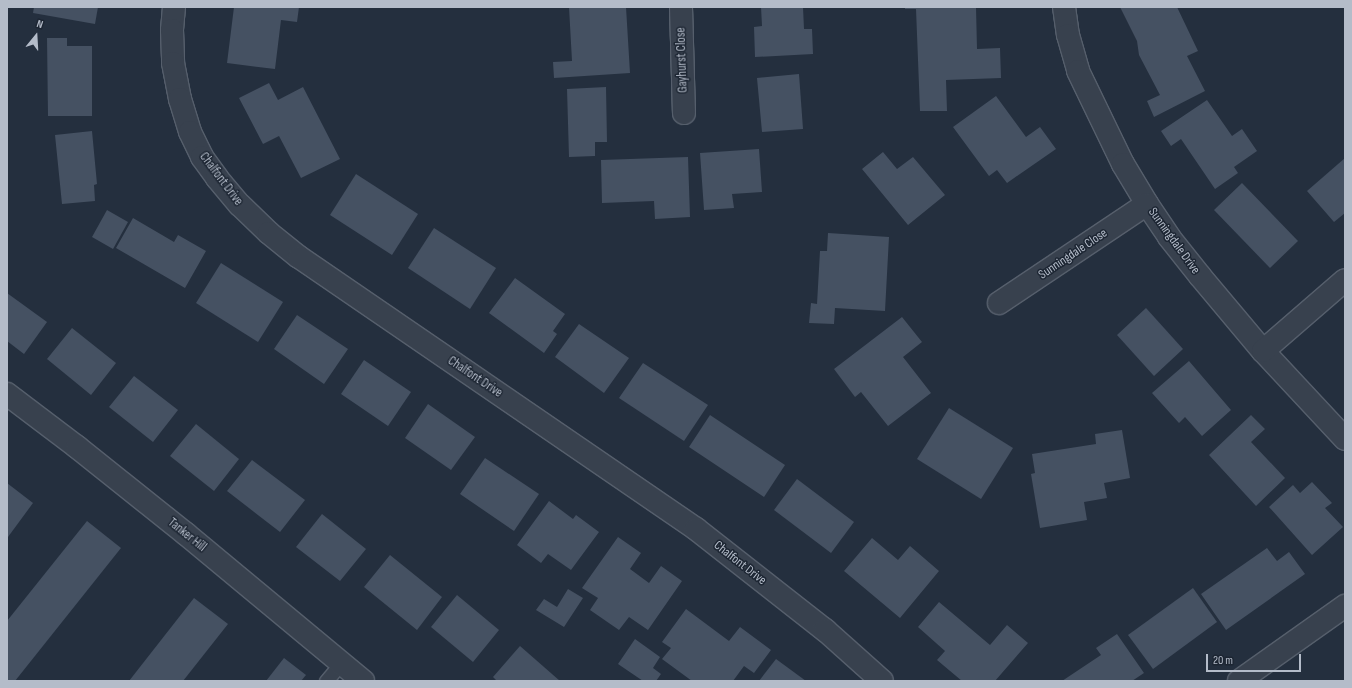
<!DOCTYPE html>
<html>
<head>
<meta charset="utf-8">
<style>
	body { margin:0 }
	#map { position:relative; width:1352px; height:688px; overflow:hidden; background:#242f3e; font-family:"Sofia Sans Condensed",sans-serif }
	div>[style] { position:absolute }
	[style*='--x'] { left:calc(var(--x)*1px); top:calc(var(--y)*1px); width:calc(var(--w)*1px); rotate:calc(var(--a)*1deg) }
	.building>* { inset:0; background:#455162 }
	.roads { filter:drop-shadow(1px 0 #565f6c) drop-shadow(-1px 0 #565f6c) drop-shadow(0 1px #565f6c) drop-shadow(0 -1px #565f6c) }
	.service>* { height:13px; margin:-6.5px; padding:0 6.5px; transform-origin:6.5px; border-radius:6.5px; background:#38414e }
	.minor>* { height:22px; margin:-11px; padding:0 11px; transform-origin:11px; border-radius:11px; background:#38414e }
	span { translate:-50% -50%; white-space:nowrap; text-align:center; line-height:1.15; -webkit-text-stroke:3px #1d2633; paint-order:stroke }
	.street-label { font-size:13px; color:#b4bcc9 }
	.frame { position:absolute; inset:0; border:8px solid #b4bcc9; pointer-events:none }
	.north { position:absolute; left:16px; top:16px; width:40px; height:40px; -webkit-text-stroke:3px #1d2633; paint-order:stroke; rotate:18deg; font-size:11px; font-weight:700; line-height:16px; text-align:center; color:#b4bcc9 }
	.north::after { content:''; display:block; margin:auto; width:14px; height:18px; background:#b4bcc9; clip-path:polygon(50% 0,100% 100%,50% 72%,0 100%) }
	.scale { position:absolute; left:1206px; top:654px; width:95px; height:18px; box-sizing:border-box; border:2px solid #b4bcc9; border-top:0; padding-left:5px; font-size:12px; line-height:14px; white-space:nowrap; color:#b4bcc9; -webkit-text-stroke:3px #1d2633; paint-order:stroke }
</style>
</head>
<body>
<div id="map">
	<div class="building">
		<i style="clip-path:polygon(34px 7px,98px 7px,95px 24px,33px 13px)"></i>
		<i style="clip-path:polygon(234px 7px,299px 7px,297px 22px,281px 20px,275px 69px,227px 63px)"></i>
		<i style="clip-path:polygon(569px 7px,626px 7px,630px 73px,554px 78px,553px 62px,572px 61px)"></i>
		<i style="clip-path:polygon(761px 7px,803px 7px,804px 29px,812px 29px,813px 54px,755px 57px,754px 27px,762px 26px)"></i>
		<i style="clip-path:polygon(905px 7px,976px 7px,977px 49px,1000px 48px,1001px 78px,946px 80px,947px 111px,920px 111px,916px 9px,905px 9px)"></i>
		<i style="clip-path:polygon(1120px 7px,1177px 7px,1198px 51px,1187px 56px,1205px 91px,1154px 117px,1147px 101px,1160px 95px,1139px 55px,1137px 41px)"></i>
		<i style="clip-path:polygon(47px 38px,67px 38px,67px 46px,92px 46px,92px 116px,48px 116px)"></i>
		<i style="clip-path:polygon(799px 74px,803px 129px,762px 132px,757px 78px)"></i>
		<i style="clip-path:polygon(269px 83px,278px 100px,303px 87px,340px 159px,301px 178px,279px 136px,263px 144px,239px 98px)"></i>
		<i style="clip-path:polygon(606px 87px,607px 142px,595px 142px,595px 156px,569px 157px,567px 89px)"></i>
		<i style="clip-path:polygon(996px 96px,1026px 137px,1040px 127px,1056px 149px,1007px 183px,997px 170px,989px 176px,953px 127px)"></i>
		<i style="clip-path:polygon(1207px 100px,1232px 136px,1242px 129px,1257px 151px,1234px 167px,1238px 173px,1215px 189px,1181px 139px,1171px 146px,1161px 131px)"></i>
		<i style="clip-path:polygon(92px 131px,97px 184px,94px 185px,95px 201px,62px 204px,55px 135px)"></i>
		<i style="clip-path:polygon(759px 149px,762px 192px,732px 194px,734px 208px,704px 210px,700px 153px)"></i>
		<i style="clip-path:polygon(883px 152px,897px 169px,913px 157px,945px 195px,908px 225px,862px 169px)"></i>
		<i style="clip-path:polygon(688px 157px,690px 217px,655px 219px,654px 201px,602px 203px,601px 160px)"></i>
		<i style="clip-path:polygon(1345px 158px,1345px 213px,1334px 222px,1307px 191px)"></i>
		<i style="clip-path:polygon(356px 174px,418px 214px,392px 255px,330px 215px)"></i>
		<i style="clip-path:polygon(1242px 183px,1298px 241px,1270px 268px,1214px 210px)"></i>
		<i style="clip-path:polygon(107px 210px,128px 222px,113px 249px,92px 237px)"></i>
		<i style="clip-path:polygon(133px 218px,174px 242px,178px 235px,206px 251px,185px 288px,116px 248px)"></i>
		<i style="clip-path:polygon(434px 228px,496px 268px,470px 309px,408px 268px)"></i>
		<i style="clip-path:polygon(828px 233px,889px 237px,885px 311px,835px 308px,834px 324px,809px 323px,811px 303px,817px 304px,820px 251px,827px 251px)"></i>
		<i style="clip-path:polygon(221px 263px,283px 302px,258px 342px,196px 303px)"></i>
		<i style="clip-path:polygon(515px 278px,565px 314px,553px 331px,557px 334px,544px 353px,489px 313px)"></i>
		<i style="clip-path:polygon(7px 293px,47px 322px,24px 354px,7px 341px)"></i>
		<i style="clip-path:polygon(1146px 308px,1183px 349px,1154px 376px,1117px 335px)"></i>
		<i style="clip-path:polygon(297px 315px,348px 349px,324px 384px,274px 349px)"></i>
		<i style="clip-path:polygon(902px 317px,922px 342px,903px 357px,931px 393px,888px 426px,861px 392px,855px 397px,834px 369px)"></i>
		<i style="clip-path:polygon(579px 324px,629px 358px,604px 393px,555px 357px)"></i>
		<i style="clip-path:polygon(72px 328px,116px 363px,91px 395px,47px 359px)"></i>
		<i style="clip-path:polygon(364px 360px,411px 392px,388px 426px,341px 394px)"></i>
		<i style="clip-path:polygon(1189px 361px,1231px 410px,1202px 436px,1185px 417px,1179px 423px,1152px 393px)"></i>
		<i style="clip-path:polygon(643px 363px,708px 405px,684px 441px,619px 398px)"></i>
		<i style="clip-path:polygon(134px 376px,178px 410px,153px 442px,109px 407px)"></i>
		<i style="clip-path:polygon(428px 404px,475px 437px,451px 470px,405px 438px)"></i>
		<i style="clip-path:polygon(949px 408px,1013px 448px,981px 499px,917px 459px)"></i>
		<i style="clip-path:polygon(710px 415px,785px 465px,764px 497px,689px 447px)"></i>
		<i style="clip-path:polygon(1251px 415px,1265px 429px,1251px 442px,1285px 478px,1256px 506px,1209px 455px)"></i>
		<i style="clip-path:polygon(196px 424px,239px 459px,214px 491px,170px 456px)"></i>
		<i style="clip-path:polygon(1122px 430px,1130px 478px,1104px 483px,1107px 498px,1084px 502px,1087px 520px,1040px 528px,1031px 474px,1035px 473px,1032px 454px,1096px 444px,1095px 434px)"></i>
		<i style="clip-path:polygon(485px 458px,539px 494px,514px 531px,460px 494px)"></i>
		<i style="clip-path:polygon(252px 460px,305px 500px,280px 532px,227px 491px)"></i>
		<i style="clip-path:polygon(797px 479px,854px 522px,831px 553px,774px 510px)"></i>
		<i style="clip-path:polygon(1312px 482px,1332px 503px,1325px 508px,1343px 527px,1312px 555px,1269px 507px,1293px 485px,1300px 493px)"></i>
		<i style="clip-path:polygon(7px 483px,33px 503px,8px 537px,7px 536px)"></i>
		<i style="clip-path:polygon(549px 501px,573px 519px,576px 515px,599px 532px,571px 570px,548px 554px,541px 563px,517px 545px)"></i>
		<i style="clip-path:polygon(322px 514px,366px 549px,340px 581px,296px 547px)"></i>
		<i style="clip-path:polygon(87px 521px,121px 548px,15px 681px,7px 681px,7px 621px)"></i>
		<i style="clip-path:polygon(618px 537px,641px 553px,630px 569px,649px 583px,661px 566px,682px 581px,648px 630px,629px 617px,619px 630px,590px 610px,598px 598px,582px 588px)"></i>
		<i style="clip-path:polygon(872px 538px,898px 560px,910px 546px,939px 571px,900px 618px,844px 571px)"></i>
		<i style="clip-path:polygon(1267px 548px,1277px 561px,1289px 552px,1305px 574px,1226px 630px,1201px 594px)"></i>
		<i style="clip-path:polygon(390px 555px,442px 597px,417px 630px,364px 587px)"></i>
		<i style="clip-path:polygon(1193px 588px,1217px 622px,1153px 669px,1128px 635px)"></i>
		<i style="clip-path:polygon(568px 589px,583px 598px,564px 627px,536px 610px,544px 599px,557px 607px)"></i>
		<i style="clip-path:polygon(457px 595px,499px 630px,473px 662px,431px 627px)"></i>
		<i style="clip-path:polygon(194px 598px,228px 624px,183px 681px,129px 681px)"></i>
		<i style="clip-path:polygon(939px 602px,990px 645px,1007px 625px,1028px 643px,995px 681px,962px 681px,937px 660px,945px 651px,918px 627px)"></i>
		<i style="clip-path:polygon(686px 609px,729px 641px,740px 627px,771px 650px,754px 673px,744px 666px,733px 681px,692px 681px,662px 659px,671px 648px,662px 642px)"></i>
		<i style="clip-path:polygon(1117px 634px,1144px 673px,1132px 681px,1062px 681px,1101px 655px,1096px 648px)"></i>
		<i style="clip-path:polygon(635px 639px,660px 657px,653px 668px,661px 674px,656px 681px,643px 681px,618px 664px)"></i>
		<i style="clip-path:polygon(520px 646px,560px 681px,497px 681px,493px 677px)"></i>
		<i style="clip-path:polygon(284px 658px,306px 675px,301px 681px,266px 681px)"></i>
		<i style="clip-path:polygon(776px 659px,806px 681px,759px 681px)"></i>
	</div>
	<div class="roads">
		<div class="service">
			<i style="--x:326;--y:681;--w:25;--a:-50"></i>
		</div>
		<div class="minor">
			<i style="--x:174;--y:7;--w:23;--a:95"></i>
			<i style="--x:172;--y:30;--w:33;--a:88"></i>
			<i style="--x:173;--y:63;--w:37;--a:79"></i>
			<i style="--x:180;--y:99;--w:34;--a:73"></i>
			<i style="--x:190;--y:132;--w:28;--a:64"></i>
			<i style="--x:202;--y:157;--w:26;--a:54"></i>
			<i style="--x:217;--y:178;--w:35;--a:50"></i>
			<i style="--x:240;--y:205;--w:40;--a:44"></i>
			<i style="--x:269;--y:233;--w:38;--a:39"></i>
			<i style="--x:299;--y:257;--w:481;--a:34.4"></i>
			<i style="--x:696;--y:529;--w:164;--a:38.1"></i>
			<i style="--x:825;--y:630;--w:76;--a:41.8"></i>
			<i style="--x:681;--y:7;--w:106;--a:88.4"></i>
			<i style="--x:1064;--y:7;--w:28;--a:82"></i>
			<i style="--x:1068;--y:35;--w:37;--a:74"></i>
			<i style="--x:1078;--y:71;--w:103;--a:64.2"></i>
			<i style="--x:1123;--y:164;--w:47;--a:59"></i>
			<i style="--x:1147;--y:204;--w:40;--a:56"></i>
			<i style="--x:1169;--y:237;--w:50;--a:51.5"></i>
			<i style="--x:1200;--y:276;--w:98;--a:50"></i>
			<i style="--x:1263;--y:351;--w:120;--a:47"></i>
			<i style="--x:999;--y:303;--w:178;--a:-33.8"></i>
			<i style="--x:1263;--y:351;--w:108;--a:-40.9"></i>
			<i style="--x:7;--y:394;--w:88;--a:37.1"></i>
			<i style="--x:77;--y:447;--w:139;--a:38.6"></i>
			<i style="--x:186;--y:534;--w:230;--a:39.7"></i>
			<i style="--x:1239;--y:681;--w:130;--a:-35.3"></i>
		</div>
	</div>
	<div class="street-label">
		<span style="left:682px;top:60px;rotate:-92deg">Gayhurst Close</span>
		<span style="left:221px;top:179px;rotate:53deg">Chalfont Drive</span>
		<span style="left:1174px;top:241px;rotate:54deg">Sunningdale Drive</span>
		<span style="left:1073px;top:254px;rotate:-34deg">Sunningdale Close</span>
		<span style="left:475px;top:377px;rotate:34deg">Chalfont Drive</span>
		<span style="left:187px;top:535px;rotate:39deg">Tanker Hill</span>
		<span style="left:740px;top:563px;rotate:38deg">Chalfont Drive</span>
	</div>
	<div class="frame"></div>
	<div class="north">N</div>
	<div class="scale">20 m</div>
</div>
</body>
</html>
